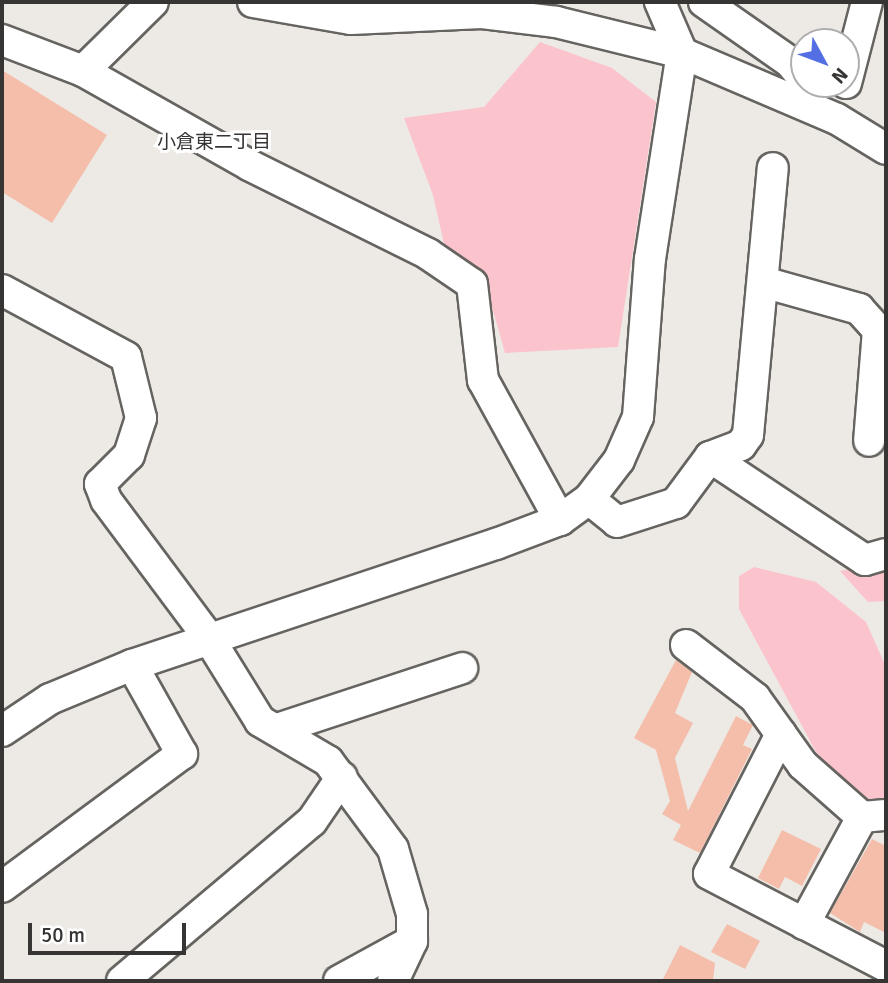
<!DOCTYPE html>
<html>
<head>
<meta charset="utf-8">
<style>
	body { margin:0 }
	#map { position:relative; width:888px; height:983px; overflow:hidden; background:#edeae6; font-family:Signika,"Noto Sans JP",sans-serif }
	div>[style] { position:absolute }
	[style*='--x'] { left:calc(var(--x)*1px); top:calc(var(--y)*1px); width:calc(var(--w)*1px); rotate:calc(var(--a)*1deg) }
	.green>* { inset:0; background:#fbc3cc }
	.building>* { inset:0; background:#f4beaa }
	.roads { filter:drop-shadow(2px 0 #666460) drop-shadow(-2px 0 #666460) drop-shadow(0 2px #666460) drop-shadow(0 -2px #666460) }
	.minor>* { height:30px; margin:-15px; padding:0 15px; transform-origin:15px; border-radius:15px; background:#fff }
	span { translate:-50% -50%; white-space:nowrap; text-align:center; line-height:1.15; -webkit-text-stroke:6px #fff; paint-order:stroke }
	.neighbourhood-label { font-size:19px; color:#373534 }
	.frame { position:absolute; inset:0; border:4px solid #373534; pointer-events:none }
	.north { position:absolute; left:790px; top:28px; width:70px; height:70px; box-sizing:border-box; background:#fff; border:2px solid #afaeae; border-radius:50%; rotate:131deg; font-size:19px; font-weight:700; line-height:28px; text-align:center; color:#373534 }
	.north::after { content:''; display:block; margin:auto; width:24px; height:32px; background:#546fe4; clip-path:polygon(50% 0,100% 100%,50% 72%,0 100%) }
	.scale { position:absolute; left:28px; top:923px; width:158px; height:32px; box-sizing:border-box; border:4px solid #373534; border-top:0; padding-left:9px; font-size:21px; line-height:24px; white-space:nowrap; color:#373534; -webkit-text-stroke:5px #fff; paint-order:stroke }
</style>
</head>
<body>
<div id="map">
	<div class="green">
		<i style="clip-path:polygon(540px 42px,612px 68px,656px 102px,618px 347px,505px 353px,485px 282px,445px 248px,433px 195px,404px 118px,484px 107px)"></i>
		<i style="clip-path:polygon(886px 562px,886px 601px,868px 602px,840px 571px)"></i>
		<i style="clip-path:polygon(754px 567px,816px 582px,866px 622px,886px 667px,886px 808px,849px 791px,816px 752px,739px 609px,739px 576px)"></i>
	</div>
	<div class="building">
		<i style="clip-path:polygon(2px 70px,107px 135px,52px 223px,2px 192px)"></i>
		<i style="clip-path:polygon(676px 660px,692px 672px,675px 713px,693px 723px,675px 758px,688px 811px,736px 716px,753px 725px,743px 745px,752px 749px,700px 853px,673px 840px,681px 825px,662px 814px,670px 801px,656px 750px,634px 738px)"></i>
		<i style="clip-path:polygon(782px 830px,821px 849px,802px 886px,785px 877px,779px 889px,758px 878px)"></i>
		<i style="clip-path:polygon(872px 839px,886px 846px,886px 933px,864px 922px,860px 932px,830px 913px)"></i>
		<i style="clip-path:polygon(727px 924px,760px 941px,745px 969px,711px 952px)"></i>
		<i style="clip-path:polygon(680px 945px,715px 963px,713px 981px,662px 981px)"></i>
	</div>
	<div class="roads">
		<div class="minor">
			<i style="--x:253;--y:2;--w:99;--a:9.8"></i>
			<i style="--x:351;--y:19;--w:131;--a:-2.6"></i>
			<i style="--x:482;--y:13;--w:75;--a:6.9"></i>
			<i style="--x:556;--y:22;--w:130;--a:13.8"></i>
			<i style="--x:682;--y:53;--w:168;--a:23.1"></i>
			<i style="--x:837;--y:119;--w:57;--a:31.5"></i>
			<i style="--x:704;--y:2;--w:105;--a:34.9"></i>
			<i style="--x:790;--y:62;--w:22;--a:51"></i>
			<i style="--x:2;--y:40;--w:87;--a:20.9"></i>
			<i style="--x:83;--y:71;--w:191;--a:29.5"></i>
			<i style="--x:249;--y:165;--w:200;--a:26.4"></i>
			<i style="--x:428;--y:254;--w:53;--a:34.3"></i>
			<i style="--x:472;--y:284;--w:97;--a:83.5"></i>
			<i style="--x:483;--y:380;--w:160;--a:61.2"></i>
			<i style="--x:83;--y:71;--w:98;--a:-44.6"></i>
			<i style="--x:846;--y:83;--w:84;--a:-75.5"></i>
			<i style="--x:763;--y:282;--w:100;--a:15.7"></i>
			<i style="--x:859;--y:309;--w:28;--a:48"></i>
			<i style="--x:878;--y:330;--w:111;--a:94.6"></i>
			<i style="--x:2;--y:290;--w:141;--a:28.4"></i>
			<i style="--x:126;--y:357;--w:63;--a:76.2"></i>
			<i style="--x:141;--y:418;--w:39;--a:108"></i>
			<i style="--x:129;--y:455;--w:41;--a:135"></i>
			<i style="--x:100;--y:484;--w:17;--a:69"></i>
			<i style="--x:106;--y:500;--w:171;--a:53.3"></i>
			<i style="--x:208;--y:637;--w:99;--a:58.2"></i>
			<i style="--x:260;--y:721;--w:79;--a:30.5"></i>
			<i style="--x:328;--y:761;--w:109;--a:53.5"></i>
			<i style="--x:393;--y:849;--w:68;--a:73.7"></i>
			<i style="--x:412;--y:914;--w:27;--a:90"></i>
			<i style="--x:412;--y:941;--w:44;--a:115.4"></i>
			<i style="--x:710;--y:457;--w:33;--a:-21"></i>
			<i style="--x:741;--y:445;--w:12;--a:-55"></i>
			<i style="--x:748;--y:435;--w:268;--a:-84.7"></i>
			<i style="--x:589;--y:499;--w:36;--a:39"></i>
			<i style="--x:617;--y:522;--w:62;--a:-17.9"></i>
			<i style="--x:676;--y:503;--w:57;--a:-53.5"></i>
			<i style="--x:710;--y:457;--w:186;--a:33.6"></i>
			<i style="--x:865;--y:560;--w:22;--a:-16"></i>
			<i style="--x:686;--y:645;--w:87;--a:37.5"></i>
			<i style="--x:755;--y:698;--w:82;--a:54.4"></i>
			<i style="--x:803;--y:765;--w:79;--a:41.4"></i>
			<i style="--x:862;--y:817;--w:24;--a:-5"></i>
			<i style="--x:277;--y:729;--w:195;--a:-18.2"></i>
			<i style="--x:2;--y:731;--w:58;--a:-33.7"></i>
			<i style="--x:50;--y:699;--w:89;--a:-22.5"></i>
			<i style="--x:132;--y:665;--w:384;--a:-18.4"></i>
			<i style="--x:496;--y:544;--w:68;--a:-20.6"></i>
			<i style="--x:560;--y:520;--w:36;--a:-36"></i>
			<i style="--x:589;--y:499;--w:49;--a:-52.4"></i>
			<i style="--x:619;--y:460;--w:47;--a:-66.2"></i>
			<i style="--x:638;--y:417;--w:158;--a:-85.7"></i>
			<i style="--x:650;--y:259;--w:208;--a:-81.2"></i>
			<i style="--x:682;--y:53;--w:56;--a:-113.3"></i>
			<i style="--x:781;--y:734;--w:157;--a:117.2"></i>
			<i style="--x:709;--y:874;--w:199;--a:27.5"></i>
			<i style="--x:2;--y:887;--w:224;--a:-36.5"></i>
			<i style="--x:182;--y:754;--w:102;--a:-119.3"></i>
			<i style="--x:804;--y:924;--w:122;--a:-61.5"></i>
			<i style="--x:122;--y:981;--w:248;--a:-40.1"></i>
			<i style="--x:312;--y:821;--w:53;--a:-55.7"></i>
			<i style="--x:339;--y:981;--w:83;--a:-28.7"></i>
		</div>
	</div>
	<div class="neighbourhood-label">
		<span style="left:214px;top:143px">小倉東二丁目</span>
	</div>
	<div class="frame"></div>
	<div class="north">N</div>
	<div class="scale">50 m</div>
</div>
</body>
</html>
